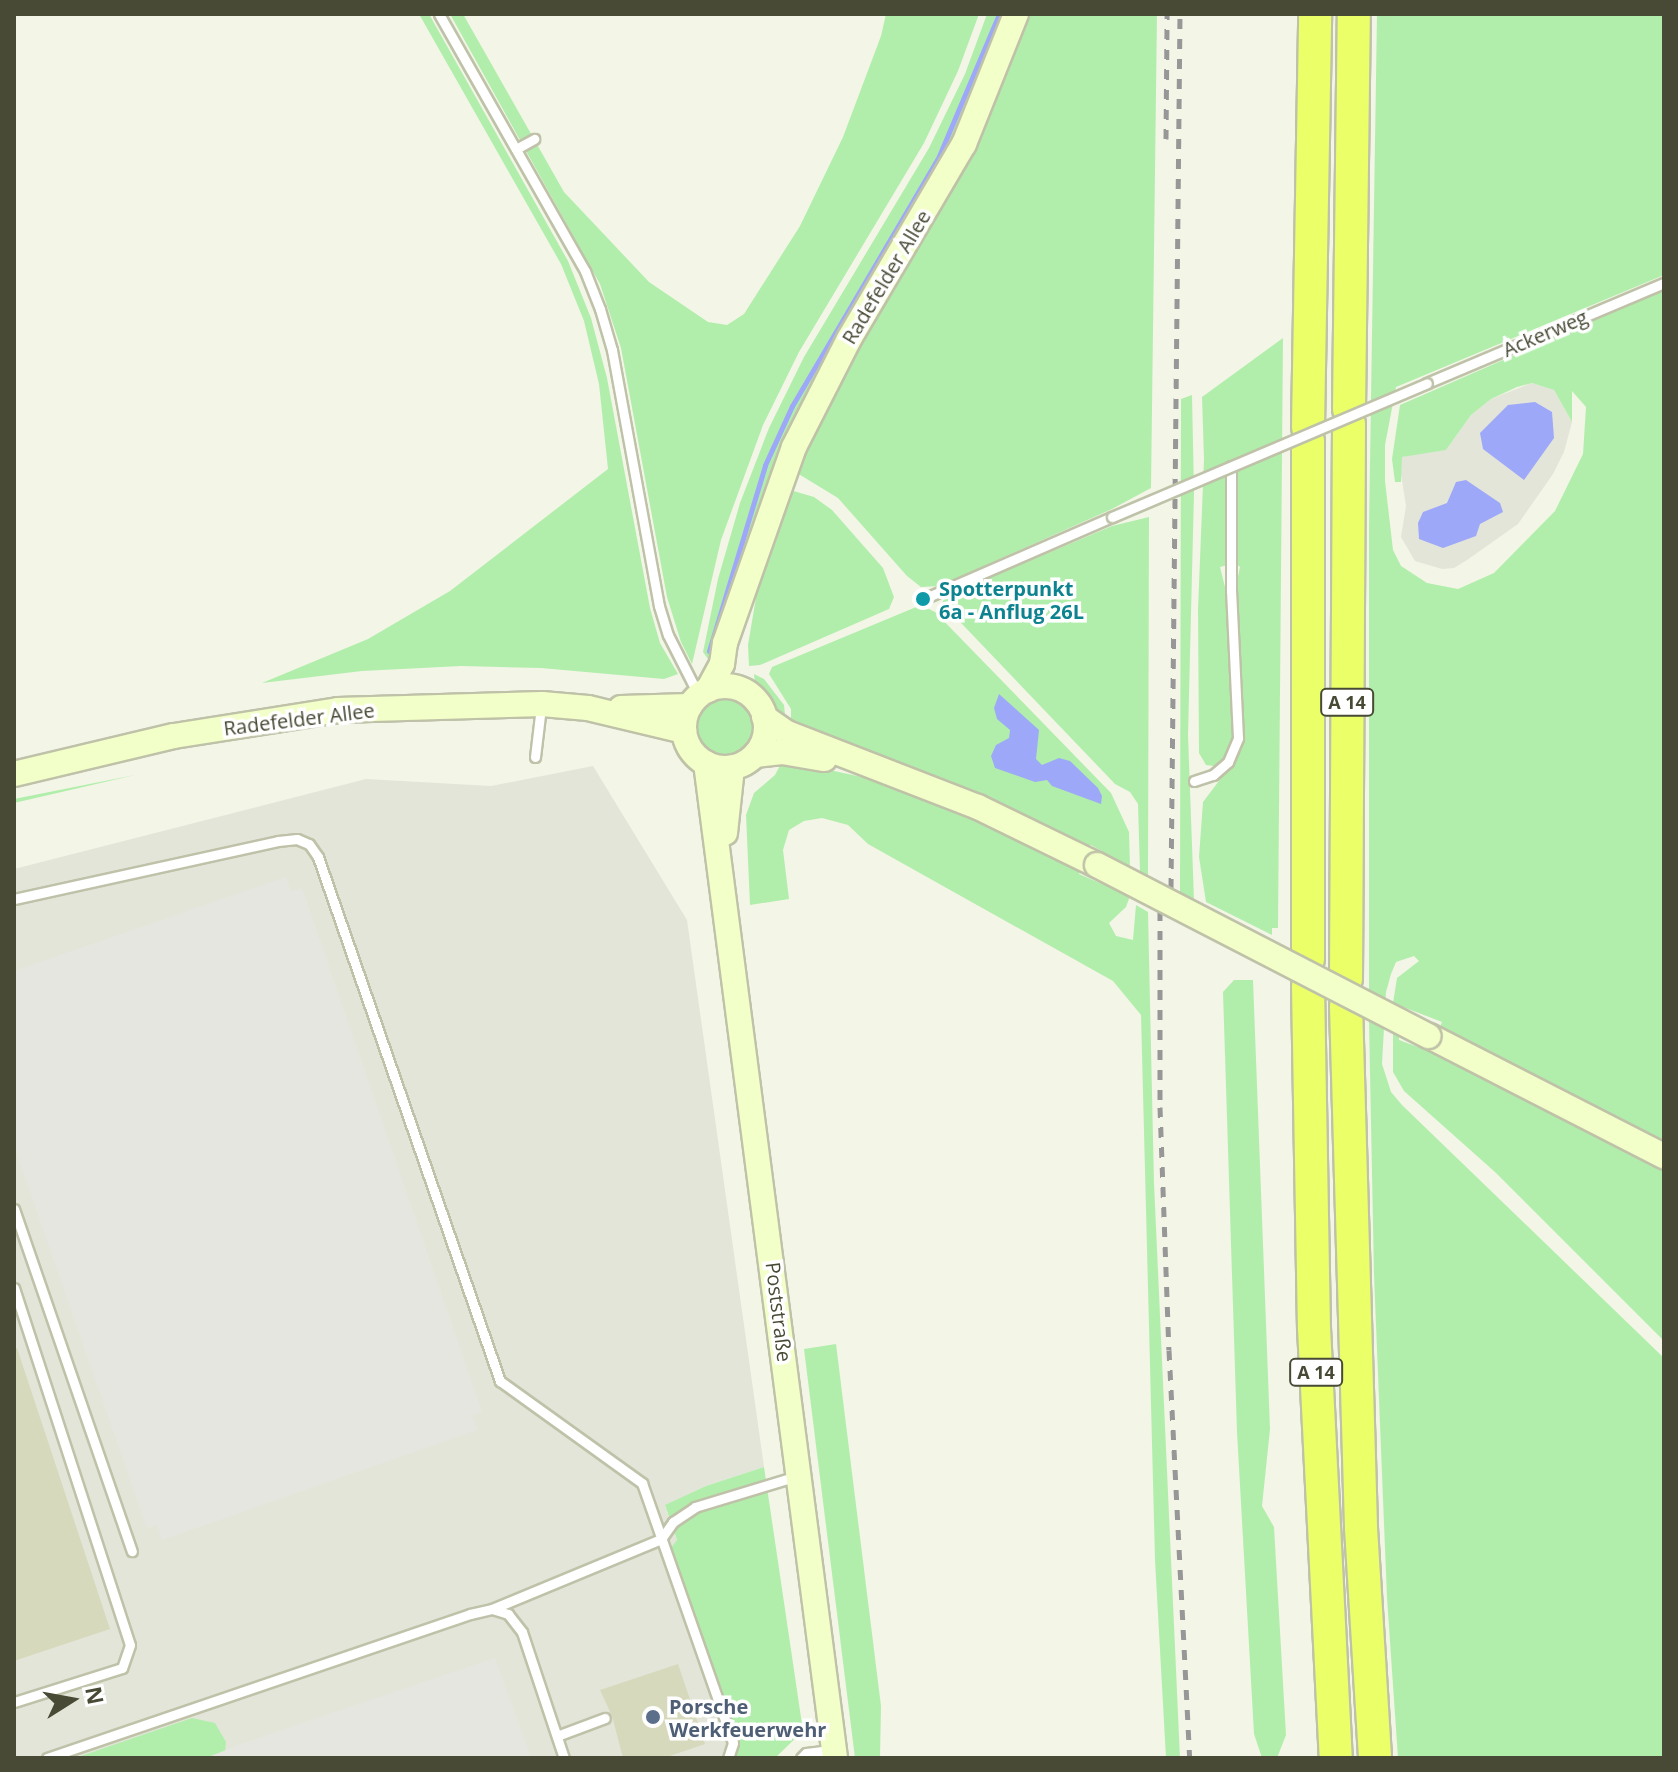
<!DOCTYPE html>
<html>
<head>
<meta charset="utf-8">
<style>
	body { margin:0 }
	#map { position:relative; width:1678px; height:1772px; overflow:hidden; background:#f3f5e7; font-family:"Open Sans",sans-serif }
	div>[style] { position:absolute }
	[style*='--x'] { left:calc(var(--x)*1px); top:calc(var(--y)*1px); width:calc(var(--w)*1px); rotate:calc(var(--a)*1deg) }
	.industrial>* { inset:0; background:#e4e5d9 }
	.green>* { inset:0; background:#b1eeab }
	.round { border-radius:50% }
	.parking>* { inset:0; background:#e6e6e0 }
	.water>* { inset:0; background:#9da8f9 }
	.stream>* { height:5px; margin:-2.5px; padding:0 2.5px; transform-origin:2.5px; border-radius:2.5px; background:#9da8f9 }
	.building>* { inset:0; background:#d6d9bb }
	.roads { filter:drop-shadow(2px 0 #bfc2a8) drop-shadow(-2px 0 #bfc2a8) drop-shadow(0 2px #bfc2a8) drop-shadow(0 -2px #bfc2a8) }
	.lane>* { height:9px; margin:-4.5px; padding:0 4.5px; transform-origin:4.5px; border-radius:4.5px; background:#fff }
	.secondary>* { height:24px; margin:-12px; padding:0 12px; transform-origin:12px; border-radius:12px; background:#f2ffc8 }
	.secondary>.ring { margin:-12px; padding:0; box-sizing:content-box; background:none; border:24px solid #f2ffc8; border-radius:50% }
	.highway>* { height:32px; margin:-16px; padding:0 16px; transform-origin:16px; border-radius:16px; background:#ebff69 }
	.rail>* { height:5px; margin-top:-2.5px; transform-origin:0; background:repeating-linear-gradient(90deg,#979797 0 10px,transparent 0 20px) }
	.bridges { filter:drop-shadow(2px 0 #bfc2a8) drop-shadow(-2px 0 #bfc2a8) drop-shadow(0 2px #bfc2a8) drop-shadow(0 -2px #bfc2a8) }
	.lane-bridge>* { height:9px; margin:-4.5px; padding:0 4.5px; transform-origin:4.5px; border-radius:4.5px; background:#fff }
	.secondary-bridge>* { height:24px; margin:-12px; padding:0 12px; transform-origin:12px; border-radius:12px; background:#f2ffc8 }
	.dots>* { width:22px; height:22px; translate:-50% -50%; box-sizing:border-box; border:4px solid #fff; border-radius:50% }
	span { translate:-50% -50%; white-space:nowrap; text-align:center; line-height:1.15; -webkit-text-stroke:7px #fff; paint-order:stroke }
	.shield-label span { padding:2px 6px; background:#fff; border:2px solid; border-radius:6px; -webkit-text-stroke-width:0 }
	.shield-label { font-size:18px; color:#484a35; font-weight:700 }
	.street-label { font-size:20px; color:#484a35 }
	.culture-label { font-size:20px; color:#0d838f; font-weight:700 }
	.left { translate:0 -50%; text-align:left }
	.service-label { font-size:20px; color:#4e5e75; font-weight:700 }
	.frame { position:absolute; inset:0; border:16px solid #484a35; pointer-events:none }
	.north { position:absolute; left:32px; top:1660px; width:80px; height:80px; -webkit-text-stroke:6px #fff; paint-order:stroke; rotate:79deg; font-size:22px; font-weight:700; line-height:32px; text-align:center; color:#484a35 }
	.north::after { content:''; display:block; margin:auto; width:28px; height:36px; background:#484a35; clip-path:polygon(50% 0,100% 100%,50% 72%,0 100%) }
</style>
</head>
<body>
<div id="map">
	<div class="industrial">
		<i style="clip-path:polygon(1532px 383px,1554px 390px,1572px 422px,1564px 452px,1553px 474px,1518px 524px,1467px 560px,1454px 568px,1442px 569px,1415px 561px,1401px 537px,1406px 506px,1399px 461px,1402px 457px,1426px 451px,1446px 450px,1471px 415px,1491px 399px)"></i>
		<i style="clip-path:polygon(593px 766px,687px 920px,764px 1467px,706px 1486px,665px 1506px,752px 1758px,14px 1758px,14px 869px,366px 779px,491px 786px)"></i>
	</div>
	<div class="green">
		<i style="clip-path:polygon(419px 14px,429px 14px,568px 261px,591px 318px,607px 378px,650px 608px,660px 643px,678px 674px,664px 679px,541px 668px,461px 666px,362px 671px,262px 683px,368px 639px,450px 591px,608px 469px,599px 384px,584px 321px,561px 264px)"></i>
		<i style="clip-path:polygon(450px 14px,463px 14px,564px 192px,649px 282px,708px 322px,727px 325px,744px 314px,800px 226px,843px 137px,881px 36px,886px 14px,979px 14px,958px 71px,924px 143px,799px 352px,763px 425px,721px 540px,692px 664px,681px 642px,667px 597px,621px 348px,600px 284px)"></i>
		<i style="clip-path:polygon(987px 14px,1007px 14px,973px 103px,780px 453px,751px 534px,715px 661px,708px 659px,703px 652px,718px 579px,740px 503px,769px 428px,804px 357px,929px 148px,965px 74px)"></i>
		<i style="clip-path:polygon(1027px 14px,1157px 14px,1151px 488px,1112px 509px,939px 586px,921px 587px,907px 576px,838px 498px,797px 473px,815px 421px,990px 110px)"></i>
		<i style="clip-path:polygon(1377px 14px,1664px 14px,1664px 275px,1396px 387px,1385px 445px,1385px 481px,1393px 550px,1401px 566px,1427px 583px,1458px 589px,1494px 573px,1555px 511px,1583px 454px,1586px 407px,1572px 391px,1572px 422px,1554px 390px,1532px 383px,1517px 387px,1491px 399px,1471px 415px,1446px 450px,1402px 457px,1401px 482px,1395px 482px,1392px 459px,1400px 405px,1664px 290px,1664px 1145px,1458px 1039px,1440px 1027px,1442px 1022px,1393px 1003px,1397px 978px,1419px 961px,1414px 956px,1396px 962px,1391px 974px,1386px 992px,1382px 1064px,1391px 1092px,1402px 1105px,1664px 1358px,1664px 1758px,1398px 1758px,1387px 1598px,1374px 1275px,1369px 1021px,1369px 528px)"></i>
		<i style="clip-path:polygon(1283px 338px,1278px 928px,1272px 928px,1272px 935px,1206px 902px,1199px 857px,1203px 802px,1231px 765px,1241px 742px,1235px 591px,1240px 567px,1235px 563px,1220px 567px,1226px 591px,1234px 731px,1227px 755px,1214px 766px,1206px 765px,1199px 753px,1198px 610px,1204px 459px,1202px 397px)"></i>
		<i style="clip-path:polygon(1192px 395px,1194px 493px,1188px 735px,1194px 900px,1180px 892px,1181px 399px)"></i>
		<i style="clip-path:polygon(790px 490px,814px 497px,832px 510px,883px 568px,894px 597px,889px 609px,760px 665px,749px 666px,748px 645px,759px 580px)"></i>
		<i style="clip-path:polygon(1149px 517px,1148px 877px,1140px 872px,1138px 804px,1130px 792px,1115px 784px,942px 603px,946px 596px,1112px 526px)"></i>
		<i style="clip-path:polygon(921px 605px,935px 612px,1111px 793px,1129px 832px,1130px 867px,1091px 845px,1084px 847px,791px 727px,791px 709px,769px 674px,772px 667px)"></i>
		<i style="clip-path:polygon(754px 674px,764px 679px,784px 705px,786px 724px,755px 685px)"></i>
		<i class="round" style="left:692px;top:696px;width:64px;height:64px"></i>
		<i style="clip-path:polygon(783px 760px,876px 780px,949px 806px,1082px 868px,1079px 874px,1130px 896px,1126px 907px,1109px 923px,1116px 936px,1133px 940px,1136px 905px,1148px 912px,1154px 1183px,1180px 1758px,1166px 1758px,1155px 1560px,1141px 1015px,1113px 981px,868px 844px,848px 825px,822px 818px,804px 821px,789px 830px,783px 850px,789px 899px,750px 905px,746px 815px,754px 793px,775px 775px)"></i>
		<i style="clip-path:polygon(135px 775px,14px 803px,14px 799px)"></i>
		<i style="clip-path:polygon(1234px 980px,1253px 980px,1270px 1429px,1262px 1506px,1274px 1527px,1286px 1735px,1277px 1758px,1262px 1758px,1254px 1734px,1237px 1432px,1223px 992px)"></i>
		<i style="clip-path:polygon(1393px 1031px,1399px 1034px,1399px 1040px,1437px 1054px,1664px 1169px,1664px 1341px,1495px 1172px,1404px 1091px,1393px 1072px)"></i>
		<i style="clip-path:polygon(836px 1344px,881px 1706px,880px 1758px,855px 1758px,804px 1349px)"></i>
		<i style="clip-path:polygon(764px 1467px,803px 1731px,775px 1758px,733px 1758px,731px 1725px,670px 1549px,677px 1540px,665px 1505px,706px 1486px)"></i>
		<i style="clip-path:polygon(192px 1718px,215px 1723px,226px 1742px,225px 1751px,206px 1758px,75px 1758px)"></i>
	</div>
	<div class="parking">
		<i style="clip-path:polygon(286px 877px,291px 891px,302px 888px,482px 1412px,472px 1416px,477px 1430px,162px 1540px,157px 1525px,147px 1528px,14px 1146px,14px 971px)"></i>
		<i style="clip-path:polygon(495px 1658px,531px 1758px,206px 1758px,241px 1744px)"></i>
	</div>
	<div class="water">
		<i style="clip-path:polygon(1535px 402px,1552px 412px,1554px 438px,1524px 480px,1483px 449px,1480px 433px,1508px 405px)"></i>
		<i style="clip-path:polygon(1466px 480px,1500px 503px,1503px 512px,1480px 524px,1476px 536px,1443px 548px,1419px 539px,1418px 523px,1423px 512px,1447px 503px,1456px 482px)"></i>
		<i style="clip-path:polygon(999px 694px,1039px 730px,1036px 759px,1042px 765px,1059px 758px,1070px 761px,1098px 788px,1102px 796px,1101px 804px,1052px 786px,1047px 780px,1035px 782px,995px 768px,991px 756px,996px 745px,1009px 738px,1010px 730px,997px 719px,994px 708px)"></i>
	</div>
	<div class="stream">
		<i style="--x:709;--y:651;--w:194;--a:-73.2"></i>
		<i style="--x:765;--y:465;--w:65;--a:-65.4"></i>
		<i style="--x:792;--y:406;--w:290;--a:-59.5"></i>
		<i style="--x:939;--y:156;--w:154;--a:-67.1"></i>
	</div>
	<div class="building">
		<i style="clip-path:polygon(17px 1348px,110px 1629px,14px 1661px,14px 1349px)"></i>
		<i style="clip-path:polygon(678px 1664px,705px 1744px,664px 1758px,623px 1758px,612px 1716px,600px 1690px)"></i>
	</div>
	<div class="roads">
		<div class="lane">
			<i style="--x:439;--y:14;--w:296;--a:60.4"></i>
			<i style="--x:585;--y:271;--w:41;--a:68.5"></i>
			<i style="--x:600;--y:309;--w:43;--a:73.7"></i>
			<i style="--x:612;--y:350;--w:260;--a:79.6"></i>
			<i style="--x:659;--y:606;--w:30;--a:73"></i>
			<i style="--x:668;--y:635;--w:68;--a:63.1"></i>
			<i style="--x:516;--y:149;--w:21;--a:-29"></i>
			<i style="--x:1427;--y:383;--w:257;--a:-22.9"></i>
			<i style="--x:923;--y:599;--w:206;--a:-23.5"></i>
			<i style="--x:535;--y:757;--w:50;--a:-83.2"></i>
			<i style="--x:1194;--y:781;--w:20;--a:-18"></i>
			<i style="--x:1213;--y:775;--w:20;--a:-41"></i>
			<i style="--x:1228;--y:762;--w:26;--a:-67"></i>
			<i style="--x:1238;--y:738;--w:147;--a:-92.7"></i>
			<i style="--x:1231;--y:591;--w:125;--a:-90"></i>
			<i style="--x:14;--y:899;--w:270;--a:-12.4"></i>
			<i style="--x:278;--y:841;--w:19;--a:-6"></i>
			<i style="--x:297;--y:839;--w:13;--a:23"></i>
			<i style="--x:309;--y:844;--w:16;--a:55"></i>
			<i style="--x:318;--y:857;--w:555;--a:70.85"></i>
			<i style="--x:500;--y:1381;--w:175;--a:35.7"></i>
			<i style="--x:642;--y:1483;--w:275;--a:70.7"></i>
			<i style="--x:733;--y:1743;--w:16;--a:108"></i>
			<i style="--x:14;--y:1209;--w:362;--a:71"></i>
			<i style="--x:14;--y:1288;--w:375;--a:72"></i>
			<i style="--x:130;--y:1645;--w:24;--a:109"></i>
			<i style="--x:122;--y:1668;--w:113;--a:162.5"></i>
			<i style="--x:492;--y:1609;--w:183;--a:-22.5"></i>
			<i style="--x:661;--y:1539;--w:21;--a:-55"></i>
			<i style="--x:673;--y:1522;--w:27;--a:-34"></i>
			<i style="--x:695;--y:1507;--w:107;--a:-16.9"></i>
			<i style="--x:557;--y:1736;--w:51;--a:-20.6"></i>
			<i style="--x:47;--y:1758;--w:447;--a:-18.8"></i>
			<i style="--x:470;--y:1614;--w:23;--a:-13"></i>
			<i style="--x:492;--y:1609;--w:17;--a:17"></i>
			<i style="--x:508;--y:1614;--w:23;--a:52"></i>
			<i style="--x:522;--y:1632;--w:133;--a:71.6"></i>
			<i style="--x:801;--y:1758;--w:7;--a:-45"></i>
			<i style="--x:806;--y:1753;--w:25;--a:-7"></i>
		</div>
		<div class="secondary">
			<i class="ring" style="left:684px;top:686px;width:58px;height:58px"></i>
			<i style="--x:708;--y:690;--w:30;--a:-62"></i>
			<i style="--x:722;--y:664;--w:21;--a:-82"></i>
			<i style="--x:725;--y:643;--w:208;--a:-70.6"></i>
			<i style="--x:794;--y:447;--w:121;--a:-63"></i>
			<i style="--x:849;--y:339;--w:226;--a:-59.5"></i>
			<i style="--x:964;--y:144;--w:140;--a:-68.2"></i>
			<i style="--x:621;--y:708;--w:69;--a:-1.7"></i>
			<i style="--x:764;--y:717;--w:28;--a:35"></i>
			<i style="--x:787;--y:733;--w:205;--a:21.2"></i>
			<i style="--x:978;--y:807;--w:132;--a:26"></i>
			<i style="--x:755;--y:755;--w:27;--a:-6"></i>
			<i style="--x:782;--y:752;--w:43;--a:9.5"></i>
			<i style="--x:706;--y:763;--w:1003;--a:82.61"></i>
			<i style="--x:14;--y:774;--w:164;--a:-13.4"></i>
			<i style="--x:174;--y:736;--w:166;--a:-9"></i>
			<i style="--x:338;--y:710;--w:204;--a:-1.7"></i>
			<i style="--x:542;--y:704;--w:46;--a:5"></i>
			<i style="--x:588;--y:708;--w:99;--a:13.5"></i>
			<i style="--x:725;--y:833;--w:66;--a:-83.9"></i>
			<i style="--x:1429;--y:1036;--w:264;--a:27.1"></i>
		</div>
		<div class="highway">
			<i style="--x:1349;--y:409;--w:395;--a:-89.3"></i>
			<i style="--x:1308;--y:427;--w:413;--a:-89"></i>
			<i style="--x:1308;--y:441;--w:518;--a:90"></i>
			<i style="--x:1346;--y:979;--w:555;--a:-89.69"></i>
			<i style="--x:1308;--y:986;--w:342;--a:89"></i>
			<i style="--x:1314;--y:1328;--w:431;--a:87.1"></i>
			<i style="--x:1346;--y:1006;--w:522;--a:88.35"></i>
			<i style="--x:1361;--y:1528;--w:230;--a:86.5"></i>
		</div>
	</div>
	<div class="rail">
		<i style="--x:1166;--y:139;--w:125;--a:-89.5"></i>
		<i style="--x:1171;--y:888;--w:874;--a:-89.41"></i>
		<i style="--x:1160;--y:910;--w:197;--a:90"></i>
		<i style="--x:1160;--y:1107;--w:243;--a:87.9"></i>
		<i style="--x:1169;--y:1350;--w:409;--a:87.1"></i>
	</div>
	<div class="bridges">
		<div class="lane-bridge">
			<i style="--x:1112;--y:517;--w:342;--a:-23"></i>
		</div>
		<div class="secondary-bridge">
			<i style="--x:1097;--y:865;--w:373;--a:27.3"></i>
		</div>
	</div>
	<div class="dots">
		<i style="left:923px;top:599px;background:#0f9aa8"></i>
		<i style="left:653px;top:1717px;background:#5c6f8a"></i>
	</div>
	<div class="shield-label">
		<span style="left:1347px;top:702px">A 14</span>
		<span style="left:1316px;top:1372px">A 14</span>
	</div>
	<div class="street-label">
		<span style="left:886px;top:277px;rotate:-59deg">Radefelder Allee</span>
		<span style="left:1545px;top:333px;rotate:-23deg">Ackerweg</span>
		<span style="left:299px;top:719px;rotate:-7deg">Radefelder Allee</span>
		<span style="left:779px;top:1312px;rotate:83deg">Poststraße</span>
	</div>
	<div class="culture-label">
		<span class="left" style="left:939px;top:600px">Spotterpunkt<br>6a - Anflug 26L</span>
	</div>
	<div class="service-label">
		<span class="left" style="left:669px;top:1718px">Porsche<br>Werkfeuerwehr</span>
	</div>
	<div class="frame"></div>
	<div class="north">N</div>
</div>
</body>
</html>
